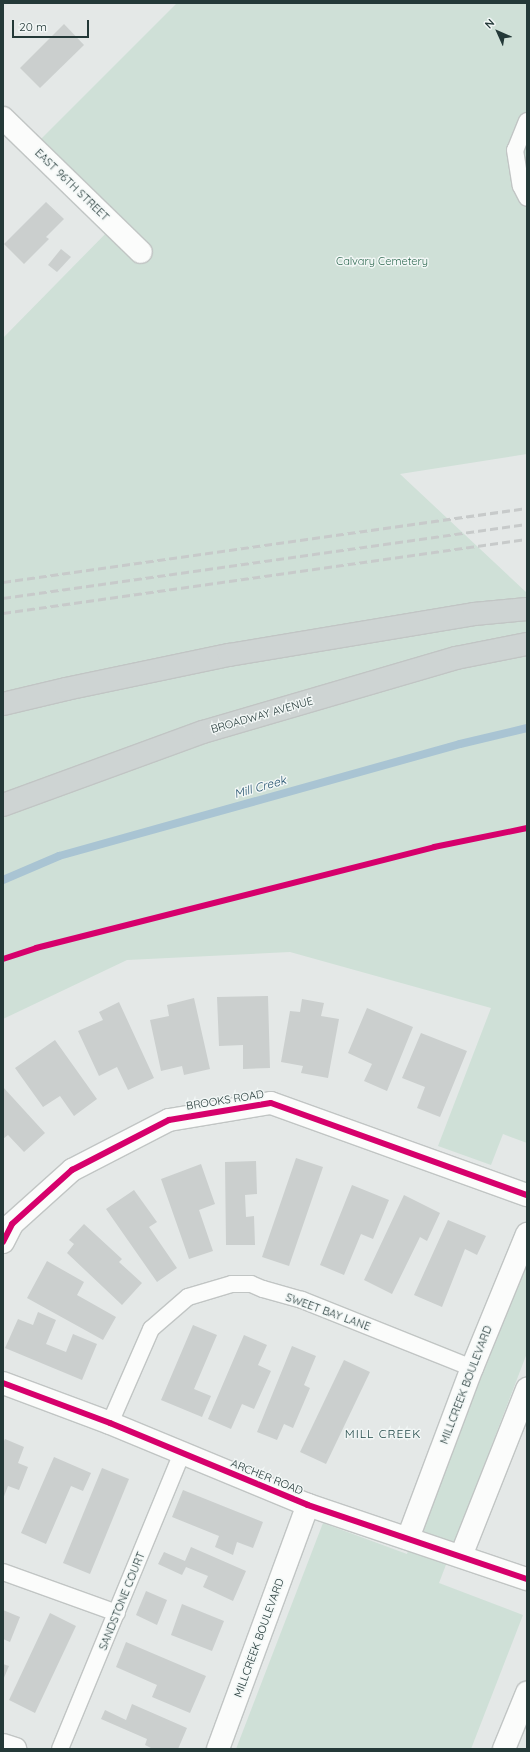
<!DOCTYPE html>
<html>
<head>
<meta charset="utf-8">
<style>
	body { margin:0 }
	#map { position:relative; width:530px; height:1752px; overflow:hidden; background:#e4e8e7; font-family:Quicksand,sans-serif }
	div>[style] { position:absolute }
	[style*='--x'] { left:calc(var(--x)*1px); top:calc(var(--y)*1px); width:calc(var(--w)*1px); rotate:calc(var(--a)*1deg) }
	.green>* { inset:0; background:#cfe0d7 }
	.stream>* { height:8px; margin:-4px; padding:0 4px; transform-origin:4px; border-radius:4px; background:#a9c4d3 }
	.building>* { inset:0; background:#cbcfce }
	.roads { filter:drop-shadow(1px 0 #c1c5c4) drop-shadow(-1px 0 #c1c5c4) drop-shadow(0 1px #c1c5c4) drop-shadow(0 -1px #c1c5c4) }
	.lane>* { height:16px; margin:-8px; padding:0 8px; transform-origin:8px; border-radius:8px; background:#fbfcfb }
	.street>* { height:22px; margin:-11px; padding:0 11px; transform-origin:11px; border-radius:11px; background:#fbfcfb }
	.primary>* { height:22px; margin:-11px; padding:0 11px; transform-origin:11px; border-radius:11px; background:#ced4d3 }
	.rail>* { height:3px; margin-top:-1.5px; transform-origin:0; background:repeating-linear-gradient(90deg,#c7caca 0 8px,transparent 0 12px) }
	.cycleway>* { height:6px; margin:-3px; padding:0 3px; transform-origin:3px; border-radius:3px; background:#d6006c }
	span { translate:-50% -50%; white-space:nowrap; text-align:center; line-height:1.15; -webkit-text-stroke:3px #f2f7f6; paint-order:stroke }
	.street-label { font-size:11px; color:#243938 }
	.park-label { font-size:11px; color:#336c54 }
	.water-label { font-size:12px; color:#25536f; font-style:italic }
	.neighbourhood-label { font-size:12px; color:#224948; letter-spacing:1px }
	.frame { position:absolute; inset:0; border:4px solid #243938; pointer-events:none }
	.north { position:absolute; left:478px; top:12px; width:40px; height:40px; -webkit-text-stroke:3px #f2f7f6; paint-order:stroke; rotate:315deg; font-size:11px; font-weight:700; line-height:16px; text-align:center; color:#243938 }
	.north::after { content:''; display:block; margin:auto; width:14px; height:18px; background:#243938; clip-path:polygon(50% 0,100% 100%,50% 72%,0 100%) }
	.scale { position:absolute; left:12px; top:20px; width:77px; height:18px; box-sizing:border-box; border:2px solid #243938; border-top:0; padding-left:5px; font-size:12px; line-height:14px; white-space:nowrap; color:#243938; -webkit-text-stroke:3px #f2f7f6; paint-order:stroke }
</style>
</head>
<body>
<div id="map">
	<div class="green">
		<i style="clip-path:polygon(177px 3px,527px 3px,527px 454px,400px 474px,527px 593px,527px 1143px,503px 1134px,491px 1165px,438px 1146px,491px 1008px,290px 952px,127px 960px,3px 1019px,3px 338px,114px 225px,33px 147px)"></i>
		<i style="clip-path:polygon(527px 1240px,527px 1353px,439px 1583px,523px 1615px,471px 1749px,236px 1749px,323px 1523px,407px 1554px)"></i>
	</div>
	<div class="stream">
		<i style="--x:3;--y:880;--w:61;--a:-23.2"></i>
		<i style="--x:59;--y:856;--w:416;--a:-15.6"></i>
		<i style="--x:460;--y:744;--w:69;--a:-13.4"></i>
	</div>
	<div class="building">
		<i style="clip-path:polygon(64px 24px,84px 45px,40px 88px,20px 68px)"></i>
		<i style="clip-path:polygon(46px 202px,64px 219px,46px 237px,49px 239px,24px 264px,4px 244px)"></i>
		<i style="clip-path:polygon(61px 249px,71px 257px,57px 272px,48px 265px)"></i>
		<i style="clip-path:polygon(268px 996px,270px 1068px,243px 1069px,243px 1045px,219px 1046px,217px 997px)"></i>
		<i style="clip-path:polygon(194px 998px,210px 1069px,184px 1075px,182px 1066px,161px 1071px,150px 1020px,169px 1016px,167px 1005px)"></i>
		<i style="clip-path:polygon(302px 999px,324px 1003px,321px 1016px,339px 1019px,328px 1078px,301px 1073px,303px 1066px,281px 1062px,290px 1011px,300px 1012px)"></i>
		<i style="clip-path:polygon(119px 1002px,154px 1078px,128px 1090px,117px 1067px,99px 1076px,78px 1031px,103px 1020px,99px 1012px)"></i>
		<i style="clip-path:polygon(367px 1008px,413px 1027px,387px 1091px,364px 1081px,372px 1064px,348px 1053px)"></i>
		<i style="clip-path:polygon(421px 1033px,467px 1051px,440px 1117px,417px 1108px,425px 1087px,402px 1078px)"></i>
		<i style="clip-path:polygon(55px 1040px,97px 1099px,74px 1116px,60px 1096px,43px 1107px,15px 1068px)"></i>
		<i style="clip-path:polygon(3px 1087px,45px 1133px,24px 1152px,8px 1135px,3px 1139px)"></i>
		<i style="clip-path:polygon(296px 1158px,323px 1167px,289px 1266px,262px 1257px)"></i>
		<i style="clip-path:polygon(256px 1161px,257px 1194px,245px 1195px,246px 1217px,254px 1216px,255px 1245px,226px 1245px,225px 1162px)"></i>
		<i style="clip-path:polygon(201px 1164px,215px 1204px,199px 1210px,213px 1251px,189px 1259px,161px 1179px)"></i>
		<i style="clip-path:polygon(352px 1185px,389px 1200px,373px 1239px,361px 1234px,344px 1275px,320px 1265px)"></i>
		<i style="clip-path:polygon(134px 1190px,157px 1222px,149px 1227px,177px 1268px,157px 1282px,106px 1209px)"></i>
		<i style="clip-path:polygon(404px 1195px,440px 1213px,427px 1241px,420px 1237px,392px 1294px,364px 1280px)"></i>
		<i style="clip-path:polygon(448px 1220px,486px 1236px,477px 1255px,465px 1249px,442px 1307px,414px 1295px)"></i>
		<i style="clip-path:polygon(84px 1224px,122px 1259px,119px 1262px,142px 1283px,122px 1305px,67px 1253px,74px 1244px,69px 1240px)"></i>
		<i style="clip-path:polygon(47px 1261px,84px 1282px,77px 1295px,116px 1317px,103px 1340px,27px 1298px)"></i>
		<i style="clip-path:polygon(38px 1312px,56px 1320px,46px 1344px,66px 1352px,73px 1334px,97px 1344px,82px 1380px,5px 1348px,18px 1319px,33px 1325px)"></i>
		<i style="clip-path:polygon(193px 1325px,217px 1335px,194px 1389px,211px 1396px,202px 1417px,161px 1400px)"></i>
		<i style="clip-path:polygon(244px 1335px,267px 1345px,258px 1365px,271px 1371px,254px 1409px,242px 1404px,231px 1429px,208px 1419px)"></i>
		<i style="clip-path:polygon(292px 1346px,316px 1356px,304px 1385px,310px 1388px,293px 1428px,284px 1424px,277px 1440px,257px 1432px)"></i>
		<i style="clip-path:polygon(344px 1360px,370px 1372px,326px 1464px,300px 1452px)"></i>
		<i style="clip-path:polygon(5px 1439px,24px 1447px,18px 1463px,28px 1467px,19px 1490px,8px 1486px,3px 1499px,3px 1443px)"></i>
		<i style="clip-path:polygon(54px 1457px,91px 1473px,83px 1491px,71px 1486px,46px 1544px,21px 1533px)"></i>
		<i style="clip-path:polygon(102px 1468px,129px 1479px,90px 1574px,63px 1563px)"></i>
		<i style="clip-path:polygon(183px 1490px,263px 1522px,253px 1548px,237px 1542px,233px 1555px,215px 1547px,219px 1536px,172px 1517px)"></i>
		<i style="clip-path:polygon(191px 1547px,246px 1571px,233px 1601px,203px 1587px,208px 1576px,186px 1567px,182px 1575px,158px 1564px,164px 1552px,185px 1561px)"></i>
		<i style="clip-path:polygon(146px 1591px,167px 1600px,157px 1625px,136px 1615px)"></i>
		<i style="clip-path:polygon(182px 1604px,224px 1621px,212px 1651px,171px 1635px)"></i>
		<i style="clip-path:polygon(3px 1610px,20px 1617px,10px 1642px,3px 1639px)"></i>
		<i style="clip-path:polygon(50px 1613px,76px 1626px,35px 1713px,9px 1700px)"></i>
		<i style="clip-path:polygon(126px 1642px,206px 1676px,190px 1713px,152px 1697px,157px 1685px,116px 1667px)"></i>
		<i style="clip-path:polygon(3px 1664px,9px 1666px,3px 1680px)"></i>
		<i style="clip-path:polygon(132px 1704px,187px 1728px,178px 1749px,153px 1749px,145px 1745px,147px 1739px,101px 1719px,105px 1710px,126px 1720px)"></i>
	</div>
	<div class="roads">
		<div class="lane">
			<i style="--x:527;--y:121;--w:31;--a:112"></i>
			<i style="--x:515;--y:150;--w:36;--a:81"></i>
			<i style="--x:521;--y:186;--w:13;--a:63"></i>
			<i style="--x:110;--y:1423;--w:103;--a:-66.4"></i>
			<i style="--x:151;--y:1329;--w:49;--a:-40.9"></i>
			<i style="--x:188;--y:1297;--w:46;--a:-16.5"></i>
			<i style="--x:232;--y:1284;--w:19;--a:0"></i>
			<i style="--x:251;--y:1284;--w:13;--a:23"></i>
			<i style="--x:263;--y:1289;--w:41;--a:15.8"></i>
			<i style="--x:302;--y:1300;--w:183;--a:21.8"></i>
			<i style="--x:3;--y:1572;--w:121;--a:19.8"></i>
			<i style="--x:60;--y:1749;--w:320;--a:-67.6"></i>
		</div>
		<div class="street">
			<i style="--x:3;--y:118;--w:192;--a:44.2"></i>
			<i style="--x:3;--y:1242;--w:20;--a:-63"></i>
			<i style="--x:12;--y:1224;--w:81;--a:-42"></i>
			<i style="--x:72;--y:1170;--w:109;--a:-27.3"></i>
			<i style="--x:169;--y:1120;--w:103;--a:-9.5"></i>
			<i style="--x:271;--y:1103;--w:272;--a:19.8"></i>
			<i style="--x:3;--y:1383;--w:114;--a:20.5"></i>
			<i style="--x:110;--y:1423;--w:214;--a:22.5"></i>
			<i style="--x:308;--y:1505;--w:231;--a:18.7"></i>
			<i style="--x:408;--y:1538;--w:182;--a:-69.4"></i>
			<i style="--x:472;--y:1368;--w:145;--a:-67.7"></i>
			<i style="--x:461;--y:1556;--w:180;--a:-68.4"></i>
			<i style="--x:3;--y:1745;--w:13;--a:18"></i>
			<i style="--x:218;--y:1749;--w:260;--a:-69.8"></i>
			<i style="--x:504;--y:1749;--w:61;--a:-67.7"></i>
		</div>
		<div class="primary">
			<i style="--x:3;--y:704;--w:65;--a:-13.4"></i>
			<i style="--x:66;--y:689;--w:167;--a:-11.8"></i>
			<i style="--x:229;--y:655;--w:248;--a:-9.5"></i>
			<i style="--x:474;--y:614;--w:53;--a:-5.4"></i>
			<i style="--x:3;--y:805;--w:213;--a:-20.1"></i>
			<i style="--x:203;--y:732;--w:264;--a:-16.3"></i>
			<i style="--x:456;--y:658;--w:72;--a:-11.2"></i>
		</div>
	</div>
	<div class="rail">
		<i style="--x:3;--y:582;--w:529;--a:-8.04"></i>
		<i style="--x:3;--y:598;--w:529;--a:-8.04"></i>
		<i style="--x:3;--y:613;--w:529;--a:-8.04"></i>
	</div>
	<div class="cycleway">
		<i style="--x:3;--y:959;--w:35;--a:-18"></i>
		<i style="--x:36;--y:948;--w:411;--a:-14.2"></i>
		<i style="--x:434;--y:847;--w:95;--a:-11.5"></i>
		<i style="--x:3;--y:1242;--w:20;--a:-63"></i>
		<i style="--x:12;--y:1224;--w:81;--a:-42"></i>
		<i style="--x:72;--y:1170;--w:109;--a:-27.3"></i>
		<i style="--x:169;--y:1120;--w:103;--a:-9.5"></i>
		<i style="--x:271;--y:1103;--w:272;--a:19.8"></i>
		<i style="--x:3;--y:1383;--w:114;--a:20.5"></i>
		<i style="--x:110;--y:1423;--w:214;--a:22.5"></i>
		<i style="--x:308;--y:1505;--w:231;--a:18.7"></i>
	</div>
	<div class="street-label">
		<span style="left:72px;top:185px;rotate:44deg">EAST 96TH STREET</span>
		<span style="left:262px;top:715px;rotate:-16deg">BROADWAY AVENUE</span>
		<span style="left:225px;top:1100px;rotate:-9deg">BROOKS ROAD</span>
		<span style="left:328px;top:1312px;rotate:20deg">SWEET BAY LANE</span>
		<span style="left:466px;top:1385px;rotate:-69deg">MILLCREEK BOULEVARD</span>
		<span style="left:267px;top:1477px;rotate:22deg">ARCHER ROAD</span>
		<span style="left:122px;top:1601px;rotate:-68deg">SANDSTONE COURT</span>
		<span style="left:259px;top:1638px;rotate:-70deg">MILLCREEK BOULEVARD</span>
	</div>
	<div class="park-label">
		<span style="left:382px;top:261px">Calvary Cemetery</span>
	</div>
	<div class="water-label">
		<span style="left:260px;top:787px;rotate:-16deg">Mill Creek</span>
	</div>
	<div class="neighbourhood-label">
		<span style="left:383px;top:1434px">MILL CREEK</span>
	</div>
	<div class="frame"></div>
	<div class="north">N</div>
	<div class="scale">20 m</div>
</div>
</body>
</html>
